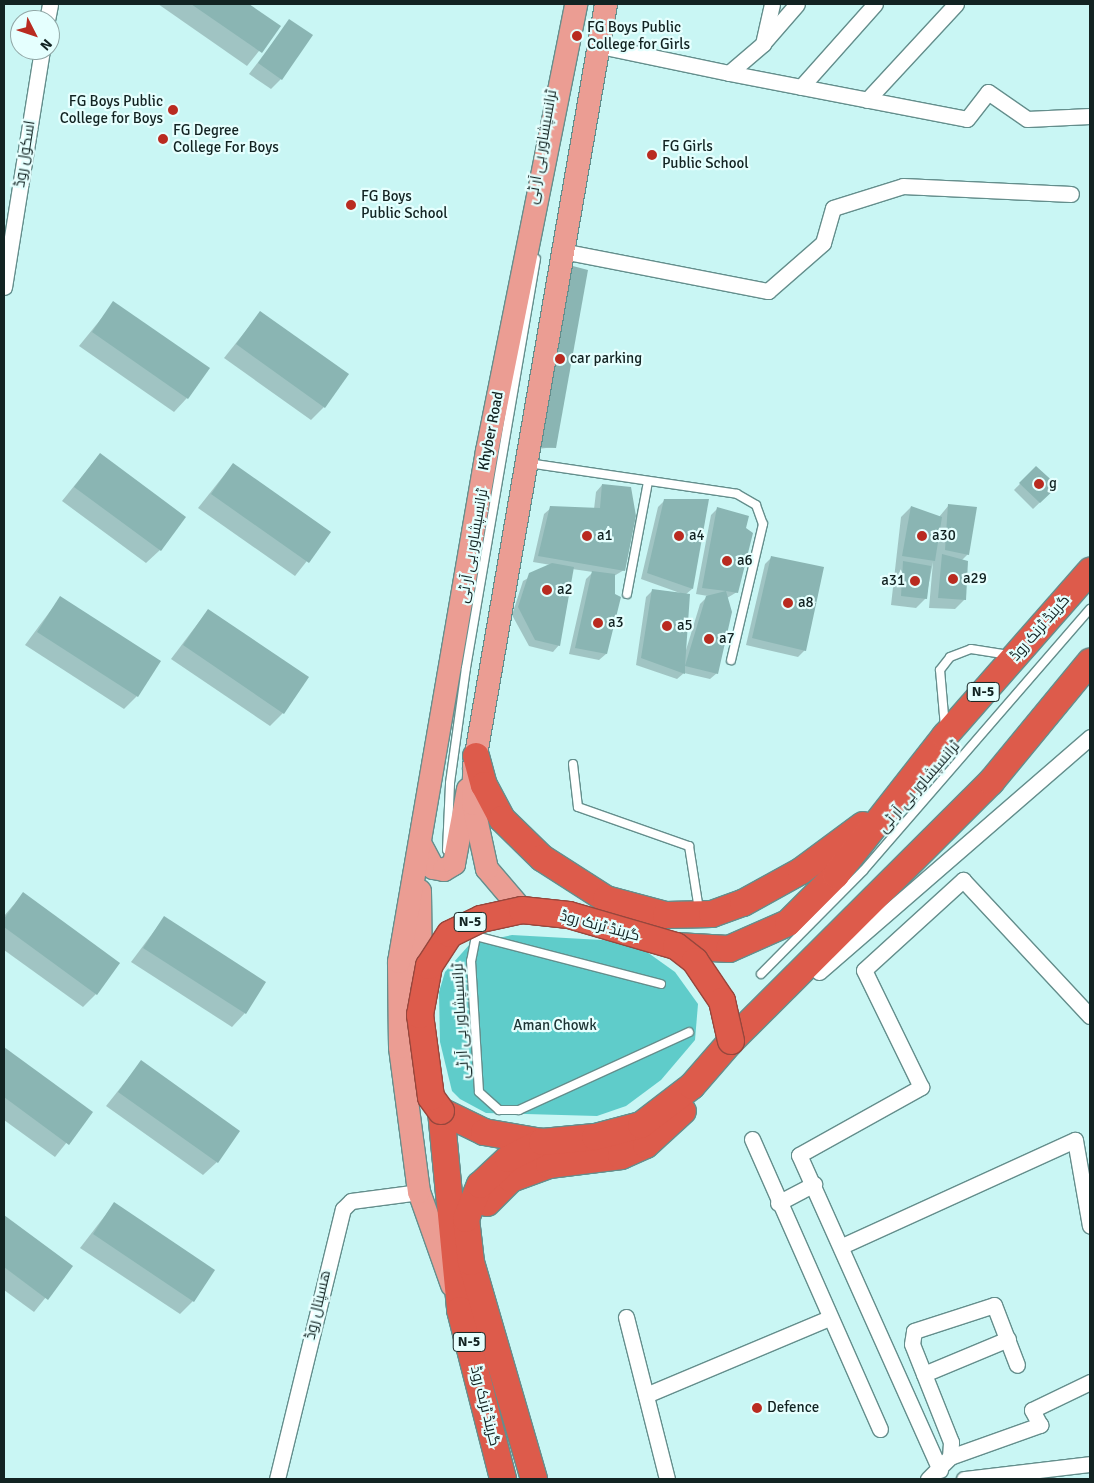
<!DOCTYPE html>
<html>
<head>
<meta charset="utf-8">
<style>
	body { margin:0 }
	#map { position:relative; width:1094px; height:1483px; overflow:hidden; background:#c9f6f4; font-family:Signika,Cairo,sans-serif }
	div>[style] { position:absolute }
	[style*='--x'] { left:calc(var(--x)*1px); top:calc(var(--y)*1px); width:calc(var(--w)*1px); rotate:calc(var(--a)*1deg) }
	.green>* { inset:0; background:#5fccca }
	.shadow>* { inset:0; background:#0003 }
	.building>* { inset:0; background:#8ab5b3 }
	.roads { filter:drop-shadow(1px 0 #648e8c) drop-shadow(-1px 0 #648e8c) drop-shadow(0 1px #648e8c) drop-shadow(0 -1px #648e8c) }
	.lane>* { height:8px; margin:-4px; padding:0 4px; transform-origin:4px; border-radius:4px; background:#fff }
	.street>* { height:15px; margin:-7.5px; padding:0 7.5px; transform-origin:7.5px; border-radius:7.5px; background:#fff }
	.primary>* { height:22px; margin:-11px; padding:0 11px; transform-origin:11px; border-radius:11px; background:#eb9d93 }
	.highway>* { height:26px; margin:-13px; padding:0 13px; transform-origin:13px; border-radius:13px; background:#dd5b4b }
	.bridges { filter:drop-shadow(1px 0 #96473d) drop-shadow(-1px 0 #96473d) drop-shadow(0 1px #96473d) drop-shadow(0 -1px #96473d) }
	.highway-bridge>* { height:26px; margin:-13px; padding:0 13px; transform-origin:13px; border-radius:13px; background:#dd5b4b }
	.dots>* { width:14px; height:14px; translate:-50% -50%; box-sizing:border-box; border:2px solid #e5fffe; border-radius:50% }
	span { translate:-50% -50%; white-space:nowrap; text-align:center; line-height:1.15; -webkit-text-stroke:4.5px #e5fffe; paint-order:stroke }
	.shield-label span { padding:1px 4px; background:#e5fffe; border:1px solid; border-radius:4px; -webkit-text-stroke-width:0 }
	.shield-label { font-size:14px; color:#122322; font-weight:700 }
	.poi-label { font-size:15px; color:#122322 }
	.left { translate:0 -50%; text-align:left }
	.right { translate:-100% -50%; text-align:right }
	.street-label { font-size:15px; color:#122322 }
	.park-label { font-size:15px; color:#1e3535 }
	.frame { position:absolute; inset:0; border:5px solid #122322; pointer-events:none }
	.north { position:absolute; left:10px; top:10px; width:50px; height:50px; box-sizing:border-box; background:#e5fffe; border:1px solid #91a7a6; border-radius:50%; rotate:131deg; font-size:14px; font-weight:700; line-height:20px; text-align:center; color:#122322 }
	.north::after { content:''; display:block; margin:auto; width:18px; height:22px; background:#b92b20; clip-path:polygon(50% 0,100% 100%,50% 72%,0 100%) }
</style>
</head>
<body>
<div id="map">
	<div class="green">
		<i style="clip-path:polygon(512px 935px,620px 941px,647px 952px,675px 972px,698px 1004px,695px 1040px,661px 1080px,626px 1106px,597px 1116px,486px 1113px,460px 1099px,452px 1091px,440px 1042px,439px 992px,445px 972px,470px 944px)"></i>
	</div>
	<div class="shadow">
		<i style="clip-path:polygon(158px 4px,247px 4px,279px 26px,247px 66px)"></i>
		<i style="clip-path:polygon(290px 20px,281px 79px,271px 89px,249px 74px)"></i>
		<i style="clip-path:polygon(562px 269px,554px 447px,530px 450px)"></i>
		<i style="clip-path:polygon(114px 303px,187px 398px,174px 412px,79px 346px)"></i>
		<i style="clip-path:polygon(260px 313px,324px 407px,311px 420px,224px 358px)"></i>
		<i style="clip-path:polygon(100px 454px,160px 550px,146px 563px,62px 501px)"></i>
		<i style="clip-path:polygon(233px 464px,330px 532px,295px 576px,198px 508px)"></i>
		<i style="clip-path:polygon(1036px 467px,1057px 486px,1033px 509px,1014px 490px)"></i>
		<i style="clip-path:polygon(602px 485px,624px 570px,614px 576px,606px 654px,599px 660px,569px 654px,586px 579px,593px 572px,572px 569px,559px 645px,553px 652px,529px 646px,512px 615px,523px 581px,551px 565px,533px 562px,544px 514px,551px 508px,594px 509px,596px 492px)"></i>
		<i style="clip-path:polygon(664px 501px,692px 589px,685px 595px,686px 650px,700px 604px,708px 596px,696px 594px,711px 515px,717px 509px,737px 592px,727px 598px,717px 673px,710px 679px,684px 673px,677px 679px,636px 665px,646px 597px,653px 590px,680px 593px,641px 579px,658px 507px)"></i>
		<i style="clip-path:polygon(949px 505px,968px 554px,962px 560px,965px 599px,955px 609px,929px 608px,933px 562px,926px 598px,916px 608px,891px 605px,901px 517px,911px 507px,939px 517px)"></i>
		<i style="clip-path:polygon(772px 557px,805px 650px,798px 657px,746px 645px,765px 564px)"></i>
		<i style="clip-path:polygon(60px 598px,137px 696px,124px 709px,25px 645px)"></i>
		<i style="clip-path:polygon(208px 610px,283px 713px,270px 726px,171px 659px)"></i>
		<i style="clip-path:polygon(23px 894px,96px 994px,83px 1007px,4px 950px,4px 916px)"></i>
		<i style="clip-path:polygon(164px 918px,245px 1013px,232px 1027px,131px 962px)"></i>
		<i style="clip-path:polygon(4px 1049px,91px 1112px,55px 1157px,4px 1120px)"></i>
		<i style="clip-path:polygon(141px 1062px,217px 1162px,203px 1175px,106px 1106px)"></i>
		<i style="clip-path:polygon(114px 1204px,193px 1301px,180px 1314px,80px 1248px)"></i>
		<i style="clip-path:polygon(4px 1217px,71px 1266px,34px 1312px,4px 1290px)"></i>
	</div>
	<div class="building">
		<i style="clip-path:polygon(191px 4px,249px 4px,281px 26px,262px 53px)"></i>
		<i style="clip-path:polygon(289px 19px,313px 35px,282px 80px,258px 63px)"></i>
		<i style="clip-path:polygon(565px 264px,588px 270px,556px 448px,532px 447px)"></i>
		<i style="clip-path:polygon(113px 301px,210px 368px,188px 399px,92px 332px)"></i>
		<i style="clip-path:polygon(260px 311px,349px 374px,325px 408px,236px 344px)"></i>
		<i style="clip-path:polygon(100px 453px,186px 517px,161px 551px,74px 487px)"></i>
		<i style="clip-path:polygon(233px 463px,331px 532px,309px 563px,211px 494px)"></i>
		<i style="clip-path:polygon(1036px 466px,1058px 486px,1040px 503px,1019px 483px)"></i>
		<i style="clip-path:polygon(602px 484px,631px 487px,636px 516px,625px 571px,538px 556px,550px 506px,600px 508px)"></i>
		<i style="clip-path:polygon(664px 499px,709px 499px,693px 589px,647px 573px)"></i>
		<i style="clip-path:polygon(948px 504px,977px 507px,969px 555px,945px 550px)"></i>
		<i style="clip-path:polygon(911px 506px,942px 517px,935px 561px,902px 556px)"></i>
		<i style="clip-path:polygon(717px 507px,749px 516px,746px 528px,753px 533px,738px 593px,726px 591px,732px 612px,718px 674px,685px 666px,685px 674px,641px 658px,652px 589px,690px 594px,685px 666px,706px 596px,726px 591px,702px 588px)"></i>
		<i style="clip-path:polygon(942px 554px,968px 561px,966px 600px,938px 598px)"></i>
		<i style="clip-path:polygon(771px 556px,824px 567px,806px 651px,752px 638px)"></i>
		<i style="clip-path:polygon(903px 561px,931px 566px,927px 599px,901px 596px)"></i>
		<i style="clip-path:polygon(552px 563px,574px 567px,560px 646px,535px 640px,518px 607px,529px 573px)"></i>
		<i style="clip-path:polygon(592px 571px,615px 574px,615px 594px,621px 597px,607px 654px,575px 648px)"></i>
		<i style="clip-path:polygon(60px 596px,161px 661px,138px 697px,37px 632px)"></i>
		<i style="clip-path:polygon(208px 609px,309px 677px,284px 714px,183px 645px)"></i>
		<i style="clip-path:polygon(23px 892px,120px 963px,97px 995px,4px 927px,4px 919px)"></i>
		<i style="clip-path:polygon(164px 916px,266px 982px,246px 1014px,143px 948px)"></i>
		<i style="clip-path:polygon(4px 1047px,93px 1112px,69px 1145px,4px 1097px)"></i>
		<i style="clip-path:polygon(141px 1060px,240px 1131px,218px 1163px,118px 1092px)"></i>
		<i style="clip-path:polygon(114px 1202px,215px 1270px,194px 1302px,93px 1234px)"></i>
		<i style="clip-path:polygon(4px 1215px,73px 1266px,48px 1300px,4px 1267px)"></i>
	</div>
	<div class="roads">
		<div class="lane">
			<i style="--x:528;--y:463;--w:211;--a:8.4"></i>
			<i style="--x:737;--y:494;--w:22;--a:30"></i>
			<i style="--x:756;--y:505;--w:20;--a:70"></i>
			<i style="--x:763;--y:524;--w:140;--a:103.2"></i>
			<i style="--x:627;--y:594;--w:114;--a:-79.4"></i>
			<i style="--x:945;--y:727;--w:57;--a:-95"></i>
			<i style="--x:940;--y:670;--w:16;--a:-52"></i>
			<i style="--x:950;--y:657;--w:22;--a:-21"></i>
			<i style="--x:971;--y:649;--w:37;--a:9"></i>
			<i style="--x:573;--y:764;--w:43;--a:83.4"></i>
			<i style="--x:578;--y:807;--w:118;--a:19.4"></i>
			<i style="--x:689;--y:846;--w:65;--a:81.1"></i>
			<i style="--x:447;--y:850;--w:67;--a:-87.4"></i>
			<i style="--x:450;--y:783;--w:116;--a:-82.1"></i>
			<i style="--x:466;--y:668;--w:415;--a:-80.3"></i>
			<i style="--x:761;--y:974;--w:145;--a:-45.3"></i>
			<i style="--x:863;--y:871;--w:347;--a:-49.1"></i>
			<i style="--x:661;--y:984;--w:191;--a:-165.5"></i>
			<i style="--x:476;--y:936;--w:25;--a:101"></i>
			<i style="--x:471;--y:961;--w:131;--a:86.5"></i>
			<i style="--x:479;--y:1092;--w:27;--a:42"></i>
			<i style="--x:499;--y:1110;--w:20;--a:0"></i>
			<i style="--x:519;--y:1110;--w:187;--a:-24.6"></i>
		</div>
		<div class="street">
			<i style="--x:47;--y:20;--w:16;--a:-79"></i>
			<i style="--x:764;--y:42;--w:50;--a:-49"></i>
			<i style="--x:600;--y:46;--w:132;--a:11.8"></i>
			<i style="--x:729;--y:73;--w:45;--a:-40.5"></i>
			<i style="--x:763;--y:44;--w:41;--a:-77.3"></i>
			<i style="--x:729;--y:73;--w:242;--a:10.9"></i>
			<i style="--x:967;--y:119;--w:34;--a:-52"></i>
			<i style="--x:988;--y:92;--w:47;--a:34.7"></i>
			<i style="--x:1027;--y:119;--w:63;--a:-2.7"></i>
			<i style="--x:801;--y:87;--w:111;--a:-48.3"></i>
			<i style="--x:867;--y:100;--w:131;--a:-47.2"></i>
			<i style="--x:562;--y:251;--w:210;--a:11"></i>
			<i style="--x:768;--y:291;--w:73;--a:-41.1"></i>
			<i style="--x:823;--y:243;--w:36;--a:-74"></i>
			<i style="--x:833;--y:208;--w:73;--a:-17.4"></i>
			<i style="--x:903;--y:186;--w:168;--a:2.7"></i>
			<i style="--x:4;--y:287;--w:240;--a:-80.9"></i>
			<i style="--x:819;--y:972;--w:359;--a:-40.9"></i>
			<i style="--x:752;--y:1139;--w:317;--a:66.2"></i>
			<i style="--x:778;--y:1203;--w:41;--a:-27.8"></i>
			<i style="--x:842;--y:1246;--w:256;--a:-24.5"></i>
			<i style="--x:1075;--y:1140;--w:87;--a:80.1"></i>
			<i style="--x:626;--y:1317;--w:167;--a:75.8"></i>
			<i style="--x:924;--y:1374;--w:91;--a:-22.6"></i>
			<i style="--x:646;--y:1395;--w:199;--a:-22.8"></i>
			<i style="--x:950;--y:1457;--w:96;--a:-19.6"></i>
			<i style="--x:1040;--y:1425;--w:17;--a:-118"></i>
			<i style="--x:1032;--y:1410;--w:64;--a:-25.8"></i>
			<i style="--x:940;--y:1470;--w:345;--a:-114.1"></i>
			<i style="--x:799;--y:1155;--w:140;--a:-29.1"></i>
			<i style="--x:921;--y:1087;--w:130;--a:-116"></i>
			<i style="--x:864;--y:970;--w:134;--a:-42.3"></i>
			<i style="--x:963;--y:880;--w:186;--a:47"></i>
			<i style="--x:277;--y:1479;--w:278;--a:-76.3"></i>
			<i style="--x:343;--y:1209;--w:11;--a:-45"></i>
			<i style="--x:351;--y:1201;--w:69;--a:-7.5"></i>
			<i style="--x:928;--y:1479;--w:31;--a:-45"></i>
			<i style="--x:950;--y:1457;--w:15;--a:-86"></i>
			<i style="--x:951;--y:1442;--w:105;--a:-111.7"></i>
			<i style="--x:912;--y:1344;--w:13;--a:-81"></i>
			<i style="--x:914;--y:1331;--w:84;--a:-18"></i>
			<i style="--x:994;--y:1305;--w:64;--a:69"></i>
			<i style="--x:964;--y:1479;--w:127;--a:-6.8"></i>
		</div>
		<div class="primary">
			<i style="--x:421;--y:845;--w:26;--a:62"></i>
			<i style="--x:433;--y:868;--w:11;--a:10"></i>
			<i style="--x:444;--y:870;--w:12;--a:-31"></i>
			<i style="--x:454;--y:864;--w:76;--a:-79.4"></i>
			<i style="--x:420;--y:891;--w:93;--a:89.4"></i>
			<i style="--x:522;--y:910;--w:54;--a:-130.5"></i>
			<i style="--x:487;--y:869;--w:66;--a:-102.2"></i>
			<i style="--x:473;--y:804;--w:38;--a:-88"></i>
			<i style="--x:474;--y:766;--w:773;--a:-80.17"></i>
			<i style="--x:452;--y:1285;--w:99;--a:-109.5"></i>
			<i style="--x:419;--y:1192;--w:146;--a:-97.5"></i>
			<i style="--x:400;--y:1047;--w:85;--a:-90.7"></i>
			<i style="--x:399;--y:962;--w:519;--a:-80.23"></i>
			<i style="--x:487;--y:451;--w:456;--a:-78.7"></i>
		</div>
		<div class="highway">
			<i style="--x:476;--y:756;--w:30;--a:75"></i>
			<i style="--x:484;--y:785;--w:38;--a:62"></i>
			<i style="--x:502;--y:819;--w:56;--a:44.3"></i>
			<i style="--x:542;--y:858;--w:76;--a:32.6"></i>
			<i style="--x:606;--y:899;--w:62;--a:14.9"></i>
			<i style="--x:666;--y:915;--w:46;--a:-1.2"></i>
			<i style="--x:712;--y:914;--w:33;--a:-20"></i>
			<i style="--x:743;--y:903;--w:66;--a:-28.9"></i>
			<i style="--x:801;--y:871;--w:77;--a:-36.6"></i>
			<i style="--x:676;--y:946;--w:53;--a:3.2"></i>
			<i style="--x:729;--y:949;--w:64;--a:-23.8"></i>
			<i style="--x:788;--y:923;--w:68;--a:-45"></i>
			<i style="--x:836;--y:875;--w:177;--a:-51.9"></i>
			<i style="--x:945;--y:736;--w:220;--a:-48.7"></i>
			<i style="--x:441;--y:1111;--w:200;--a:84.5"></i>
			<i style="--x:460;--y:1310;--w:174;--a:75.7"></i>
			<i style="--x:441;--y:1111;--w:48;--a:26"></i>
			<i style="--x:484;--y:1132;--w:59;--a:9.8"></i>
			<i style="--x:487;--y:1203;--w:34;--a:-45"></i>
			<i style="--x:511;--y:1179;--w:40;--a:-20.2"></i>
			<i style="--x:549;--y:1165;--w:73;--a:-7.1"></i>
			<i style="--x:621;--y:1156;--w:27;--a:-24"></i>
			<i style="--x:646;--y:1145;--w:50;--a:-42.6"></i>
			<i style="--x:534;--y:1479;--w:226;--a:-106.2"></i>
			<i style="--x:471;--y:1262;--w:43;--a:-96.6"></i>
			<i style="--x:466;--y:1219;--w:37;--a:-68"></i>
			<i style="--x:480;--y:1185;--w:38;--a:-43"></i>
			<i style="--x:508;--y:1159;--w:38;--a:-27"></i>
			<i style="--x:542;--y:1142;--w:53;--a:-5.4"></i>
			<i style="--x:595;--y:1137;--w:48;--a:-14.6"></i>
			<i style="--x:641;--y:1125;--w:64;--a:-37.4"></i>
			<i style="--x:692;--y:1086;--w:60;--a:-49.1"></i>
			<i style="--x:731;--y:1041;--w:367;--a:-44.9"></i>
			<i style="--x:991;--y:782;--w:156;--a:-50.5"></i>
		</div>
	</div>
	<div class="bridges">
		<div class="highway-bridge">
			<i style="--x:441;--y:1111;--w:17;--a:-126"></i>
			<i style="--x:431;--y:1097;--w:83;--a:-97.6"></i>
			<i style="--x:420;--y:1015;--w:50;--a:-79.6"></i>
			<i style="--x:429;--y:966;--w:38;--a:-57"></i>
			<i style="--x:450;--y:934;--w:34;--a:-26"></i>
			<i style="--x:481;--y:919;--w:42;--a:-12.4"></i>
			<i style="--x:522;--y:910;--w:47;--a:6.1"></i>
			<i style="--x:569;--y:915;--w:111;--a:16.2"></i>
			<i style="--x:676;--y:946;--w:24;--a:38"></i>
			<i style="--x:695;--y:961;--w:48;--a:56"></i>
			<i style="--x:722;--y:1001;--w:41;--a:77.3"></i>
		</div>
	</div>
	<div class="dots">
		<i style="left:577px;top:36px;background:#b92b20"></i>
		<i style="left:173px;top:110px;background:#b92b20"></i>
		<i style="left:163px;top:139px;background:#b92b20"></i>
		<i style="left:652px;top:155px;background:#b92b20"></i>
		<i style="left:351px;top:205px;background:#b92b20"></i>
		<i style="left:560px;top:359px;background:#b92b20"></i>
		<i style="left:1039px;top:484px;background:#b92b20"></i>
		<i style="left:587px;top:536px;background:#b92b20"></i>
		<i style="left:679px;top:536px;background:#b92b20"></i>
		<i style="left:922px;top:536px;background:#b92b20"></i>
		<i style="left:727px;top:561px;background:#b92b20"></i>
		<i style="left:953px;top:579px;background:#b92b20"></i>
		<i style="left:915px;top:581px;background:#b92b20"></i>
		<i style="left:547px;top:590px;background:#b92b20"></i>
		<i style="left:788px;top:603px;background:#b92b20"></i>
		<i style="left:598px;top:623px;background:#b92b20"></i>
		<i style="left:667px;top:626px;background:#b92b20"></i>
		<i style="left:709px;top:639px;background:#b92b20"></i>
		<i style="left:757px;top:1408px;background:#b92b20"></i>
	</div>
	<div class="shield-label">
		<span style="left:983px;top:692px">N-5</span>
		<span style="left:470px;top:922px">N-5</span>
		<span style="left:469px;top:1342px">N-5</span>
	</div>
	<div class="poi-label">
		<span class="left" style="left:587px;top:36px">FG Boys Public<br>College for Girls</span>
		<span class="right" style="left:163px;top:110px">FG Boys Public<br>College for Boys</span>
		<span class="left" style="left:173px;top:139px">FG Degree<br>College For Boys</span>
		<span class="left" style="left:662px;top:155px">FG Girls<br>Public School</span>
		<span class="left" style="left:361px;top:205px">FG Boys<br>Public School</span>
		<span class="left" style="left:570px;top:359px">car parking</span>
		<span class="left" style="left:1049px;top:484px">g</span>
		<span class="left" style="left:597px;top:536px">a1</span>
		<span class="left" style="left:689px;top:536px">a4</span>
		<span class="left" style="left:932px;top:536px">a30</span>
		<span class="left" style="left:737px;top:561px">a6</span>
		<span class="left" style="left:963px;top:579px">a29</span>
		<span class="right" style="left:905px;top:581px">a31</span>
		<span class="left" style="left:557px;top:590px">a2</span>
		<span class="left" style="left:798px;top:603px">a8</span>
		<span class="left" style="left:608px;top:623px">a3</span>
		<span class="left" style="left:677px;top:626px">a5</span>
		<span class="left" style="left:719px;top:639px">a7</span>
		<span class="left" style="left:767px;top:1408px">Defence</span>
	</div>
	<div class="street-label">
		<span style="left:542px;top:147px;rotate:-80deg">ٹرانسپشاور بی آر ٹی</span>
		<span style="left:25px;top:154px;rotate:-81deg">اسکول روڈ</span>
		<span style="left:491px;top:431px;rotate:-79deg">Khyber Road</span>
		<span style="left:473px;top:546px;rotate:-80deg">ٹرانسپشاور بی آر ٹی</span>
		<span style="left:1040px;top:628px;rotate:-49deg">گرینڈ ٹرنک روڈ</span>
		<span style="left:919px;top:787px;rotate:-49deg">ٹرانسپشاور بی آر ٹی</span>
		<span style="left:600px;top:926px;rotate:15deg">گرینڈ ٹرنک روڈ</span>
		<span style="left:461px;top:1021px;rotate:-93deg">ٹرانسپشاور بی آر ٹی</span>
		<span style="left:318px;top:1305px;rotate:-77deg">ھسپتال روڈ</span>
		<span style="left:485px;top:1406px;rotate:76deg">گرینڈ ٹرنک روڈ</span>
	</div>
	<div class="park-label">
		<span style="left:555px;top:1026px">Aman Chowk</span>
	</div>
	<div class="frame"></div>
	<div class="north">N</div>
</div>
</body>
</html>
